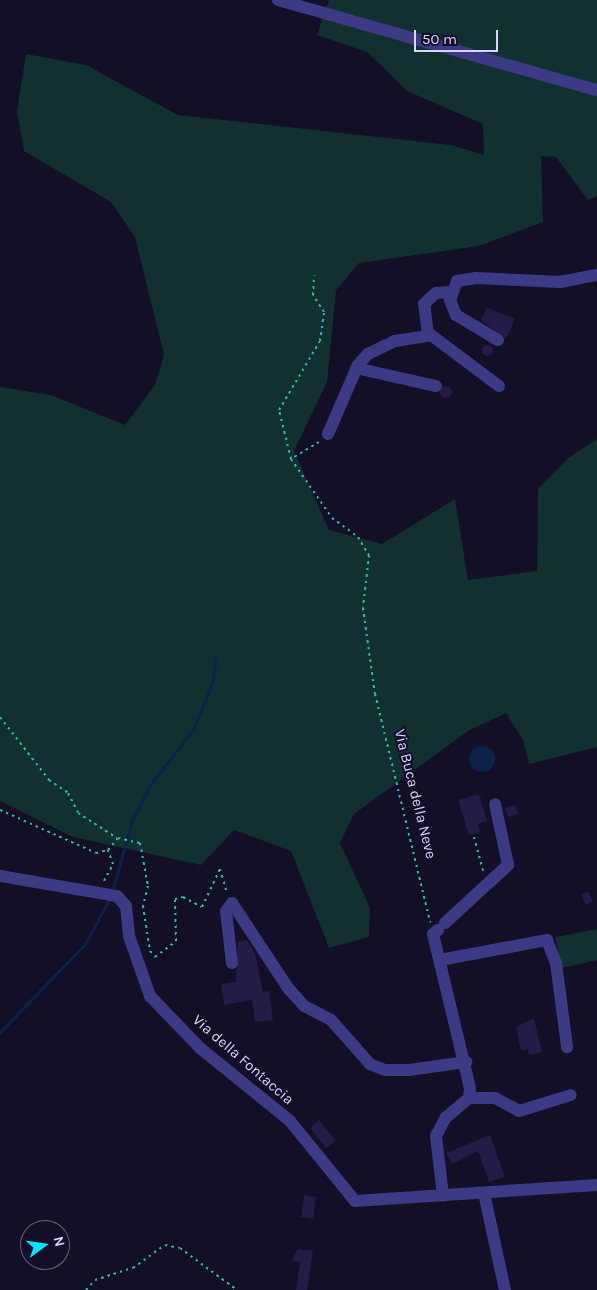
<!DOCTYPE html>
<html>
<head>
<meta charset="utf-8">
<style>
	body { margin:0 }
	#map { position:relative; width:597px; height:1290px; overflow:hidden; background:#130f26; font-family:Karla,sans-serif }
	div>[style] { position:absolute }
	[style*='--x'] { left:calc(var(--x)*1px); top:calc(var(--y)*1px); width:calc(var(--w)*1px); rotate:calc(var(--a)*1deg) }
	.green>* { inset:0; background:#12302f }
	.water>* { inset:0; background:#0c2248 }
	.round { border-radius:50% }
	.stream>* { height:3px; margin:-1.5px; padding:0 1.5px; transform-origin:1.5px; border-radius:1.5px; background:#0c2248 }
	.building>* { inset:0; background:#241b47 }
	.path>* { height:2px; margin-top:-1px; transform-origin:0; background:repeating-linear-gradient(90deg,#2fb8b0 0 2.5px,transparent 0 6.5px) }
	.minor>* { height:12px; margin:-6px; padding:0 6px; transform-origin:6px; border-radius:6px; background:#3d3a85 }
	span { translate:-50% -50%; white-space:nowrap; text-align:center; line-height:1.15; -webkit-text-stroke:4px #130f26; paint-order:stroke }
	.street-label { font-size:15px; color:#d9d4ff }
	.north { position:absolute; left:20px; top:1220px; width:50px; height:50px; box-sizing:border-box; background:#130f26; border:1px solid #625e7d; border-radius:50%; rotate:76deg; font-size:14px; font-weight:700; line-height:20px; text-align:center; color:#d9d4ff }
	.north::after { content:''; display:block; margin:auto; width:18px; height:22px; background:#00e5ff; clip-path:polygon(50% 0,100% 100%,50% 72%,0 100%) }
	.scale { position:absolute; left:414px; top:30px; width:84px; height:22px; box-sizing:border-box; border:2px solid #d9d4ff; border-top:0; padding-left:6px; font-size:15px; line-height:18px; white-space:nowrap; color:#d9d4ff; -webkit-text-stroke:4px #130f26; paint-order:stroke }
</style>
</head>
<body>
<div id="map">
	<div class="green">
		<i style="clip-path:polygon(329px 0,597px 0,597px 196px,588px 200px,556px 157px,541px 156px,543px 222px,479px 246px,359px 263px,336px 290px,327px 382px,294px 451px,329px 530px,382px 544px,455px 499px,468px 580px,537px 571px,538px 489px,568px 458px,597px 439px,597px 747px,529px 764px,523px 740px,506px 713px,468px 731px,354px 814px,340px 843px,370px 908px,369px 937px,329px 948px,291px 851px,234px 830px,201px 865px,73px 837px,0 801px,0 387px,51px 395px,125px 425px,155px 385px,164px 355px,135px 237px,111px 202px,24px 151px,17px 111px,26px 54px,86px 65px,178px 115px,451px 145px,484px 155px,483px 124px,407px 91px,367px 52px,317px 35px)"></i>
		<i style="clip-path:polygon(597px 929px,597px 960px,562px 968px,555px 937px)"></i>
	</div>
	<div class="water">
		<i class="round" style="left:469px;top:746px;width:26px;height:26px"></i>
	</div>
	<div class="stream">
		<i style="--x:112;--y:892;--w:75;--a:-74.5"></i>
		<i style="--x:132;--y:820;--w:41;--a:-62.2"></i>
		<i style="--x:151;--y:784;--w:71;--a:-52.5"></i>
		<i style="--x:194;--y:728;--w:51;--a:-68"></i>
		<i style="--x:213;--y:681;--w:23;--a:-85"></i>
		<i style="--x:0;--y:1032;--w:122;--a:-46"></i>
		<i style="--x:85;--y:944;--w:52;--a:-61.5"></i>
	</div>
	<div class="building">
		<i style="clip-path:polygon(487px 308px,515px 319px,506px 339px,481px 320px)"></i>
		<i class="round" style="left:481.5px;top:344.5px;width:11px;height:11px"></i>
		<i class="round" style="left:440px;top:386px;width:12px;height:12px"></i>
		<i style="clip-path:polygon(479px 794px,487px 821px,478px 824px,480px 832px,469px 835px,458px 800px)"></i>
		<i style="clip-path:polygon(515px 805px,518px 814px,508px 817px,505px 808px)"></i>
		<i style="clip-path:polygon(588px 891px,593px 901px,586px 905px,581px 895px)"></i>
		<i style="clip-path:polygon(247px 940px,255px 953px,263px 992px,269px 991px,273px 1020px,255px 1022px,252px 1000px,224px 1005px,221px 984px,236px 982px,238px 942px)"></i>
		<i style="clip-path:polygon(534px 1018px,542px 1052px,529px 1055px,528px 1049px,521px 1051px,516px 1027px)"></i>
		<i style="clip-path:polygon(319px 1120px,336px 1141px,326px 1148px,310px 1128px)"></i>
		<i style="clip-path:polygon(490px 1135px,505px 1177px,489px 1182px,478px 1151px,452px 1164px,446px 1153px)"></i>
		<i style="clip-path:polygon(304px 1195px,316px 1197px,313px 1219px,301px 1217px)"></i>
		<i style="clip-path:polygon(298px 1249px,313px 1251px,307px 1290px,296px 1290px,300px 1262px,291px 1261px)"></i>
	</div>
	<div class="path">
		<i style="--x:319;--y:442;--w:33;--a:149"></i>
		<i style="--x:291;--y:459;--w:72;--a:55.2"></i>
		<i style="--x:332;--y:518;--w:32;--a:36"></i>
		<i style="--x:358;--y:537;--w:21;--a:59"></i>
		<i style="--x:369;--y:555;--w:53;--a:96.5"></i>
		<i style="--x:363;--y:608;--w:87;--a:82.1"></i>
		<i style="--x:375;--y:694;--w:235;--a:76.4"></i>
		<i style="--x:291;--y:459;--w:50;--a:-103.8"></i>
		<i style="--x:279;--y:410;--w:80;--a:-59.3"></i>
		<i style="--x:320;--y:341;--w:29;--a:-82"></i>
		<i style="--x:324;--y:312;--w:20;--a:-123"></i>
		<i style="--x:313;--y:295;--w:20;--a:-87"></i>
		<i style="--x:0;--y:717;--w:80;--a:52.1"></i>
		<i style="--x:49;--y:780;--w:23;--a:34"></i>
		<i style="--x:68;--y:793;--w:22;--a:63"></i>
		<i style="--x:78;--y:813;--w:46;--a:32.7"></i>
		<i style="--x:0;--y:810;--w:105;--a:24.1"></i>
		<i style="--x:96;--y:853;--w:12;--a:-14"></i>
		<i style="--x:108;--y:850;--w:16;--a:-50"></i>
		<i style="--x:118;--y:838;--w:23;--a:13"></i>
		<i style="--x:140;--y:843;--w:44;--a:79.5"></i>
		<i style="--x:148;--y:886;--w:21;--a:104"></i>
		<i style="--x:143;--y:906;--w:46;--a:81.2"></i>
		<i style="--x:150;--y:951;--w:8;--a:50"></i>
		<i style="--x:155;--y:957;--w:26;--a:-37"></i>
		<i style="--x:176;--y:941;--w:42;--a:-91.4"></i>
		<i style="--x:175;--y:899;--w:8;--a:-14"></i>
		<i style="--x:183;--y:897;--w:21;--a:28"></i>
		<i style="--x:202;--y:907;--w:42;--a:-64.7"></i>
		<i style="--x:220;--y:869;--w:25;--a:74"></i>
		<i style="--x:474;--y:837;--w:35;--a:75"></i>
		<i style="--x:104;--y:881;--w:19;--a:-62"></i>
		<i style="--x:113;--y:864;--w:15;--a:-110"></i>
		<i style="--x:86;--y:1290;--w:13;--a:-48"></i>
		<i style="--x:95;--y:1280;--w:40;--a:-18"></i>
		<i style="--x:133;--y:1268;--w:39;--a:-36"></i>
		<i style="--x:165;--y:1245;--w:15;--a:11"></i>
		<i style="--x:180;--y:1248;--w:71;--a:36.4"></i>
	</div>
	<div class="minor">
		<i style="--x:278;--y:0;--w:331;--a:15.8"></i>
		<i style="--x:428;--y:335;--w:31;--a:-97"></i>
		<i style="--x:424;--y:304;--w:16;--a:-43"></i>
		<i style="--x:436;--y:293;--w:15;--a:-4"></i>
		<i style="--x:498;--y:340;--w:49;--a:-149.2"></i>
		<i style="--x:456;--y:315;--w:16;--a:-112"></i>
		<i style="--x:450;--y:300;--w:20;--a:-70"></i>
		<i style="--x:457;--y:281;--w:19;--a:-9"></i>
		<i style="--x:476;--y:278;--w:84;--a:2.7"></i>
		<i style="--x:560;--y:282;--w:38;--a:-11"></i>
		<i style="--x:356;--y:368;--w:82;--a:12.7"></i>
		<i style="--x:328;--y:434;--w:75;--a:-66.5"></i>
		<i style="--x:358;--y:365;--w:15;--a:-48"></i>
		<i style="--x:368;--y:354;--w:30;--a:-26"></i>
		<i style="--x:395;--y:341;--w:36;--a:-9"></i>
		<i style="--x:431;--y:335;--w:85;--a:36.9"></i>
		<i style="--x:0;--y:876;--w:119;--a:9.7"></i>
		<i style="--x:117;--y:896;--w:13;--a:48"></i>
		<i style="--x:126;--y:906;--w:30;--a:84"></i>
		<i style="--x:129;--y:936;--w:64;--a:70.7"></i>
		<i style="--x:150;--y:996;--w:72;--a:46.1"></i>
		<i style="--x:200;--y:1048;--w:116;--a:39"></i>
		<i style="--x:290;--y:1121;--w:103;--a:50.9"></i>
		<i style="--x:355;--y:1201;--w:243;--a:-3.8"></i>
		<i style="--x:445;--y:923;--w:86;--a:-42.6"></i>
		<i style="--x:508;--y:865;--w:62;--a:-102"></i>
		<i style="--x:438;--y:930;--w:6;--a:141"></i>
		<i style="--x:433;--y:934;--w:158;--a:76.5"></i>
		<i style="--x:470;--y:1088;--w:10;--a:96"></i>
		<i style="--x:469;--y:1098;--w:30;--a:140"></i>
		<i style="--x:446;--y:1117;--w:21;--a:118"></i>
		<i style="--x:436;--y:1136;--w:60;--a:83.3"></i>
		<i style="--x:440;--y:960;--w:109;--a:-10.6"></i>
		<i style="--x:547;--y:940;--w:25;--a:69"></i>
		<i style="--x:556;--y:963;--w:85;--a:82.5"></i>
		<i style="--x:232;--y:963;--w:52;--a:-96.6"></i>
		<i style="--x:226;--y:911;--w:10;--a:-53"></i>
		<i style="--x:232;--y:903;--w:102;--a:56.6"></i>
		<i style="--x:288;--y:988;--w:24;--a:48"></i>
		<i style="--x:304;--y:1006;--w:30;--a:27"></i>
		<i style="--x:331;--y:1020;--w:59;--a:48.4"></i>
		<i style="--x:370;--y:1064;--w:16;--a:22"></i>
		<i style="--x:385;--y:1070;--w:24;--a:0"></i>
		<i style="--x:409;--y:1070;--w:58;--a:-8"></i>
		<i style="--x:469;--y:1098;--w:26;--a:0"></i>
		<i style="--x:495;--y:1098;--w:27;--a:28"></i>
		<i style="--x:519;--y:1111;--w:54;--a:-17.1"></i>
		<i style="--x:484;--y:1193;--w:99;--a:77.8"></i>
	</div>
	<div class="street-label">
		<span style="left:415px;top:794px;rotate:76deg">Via Buca della Neve</span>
		<span style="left:243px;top:1060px;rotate:41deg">Via della Fontaccia</span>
	</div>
	<div class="north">N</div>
	<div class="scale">50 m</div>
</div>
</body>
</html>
